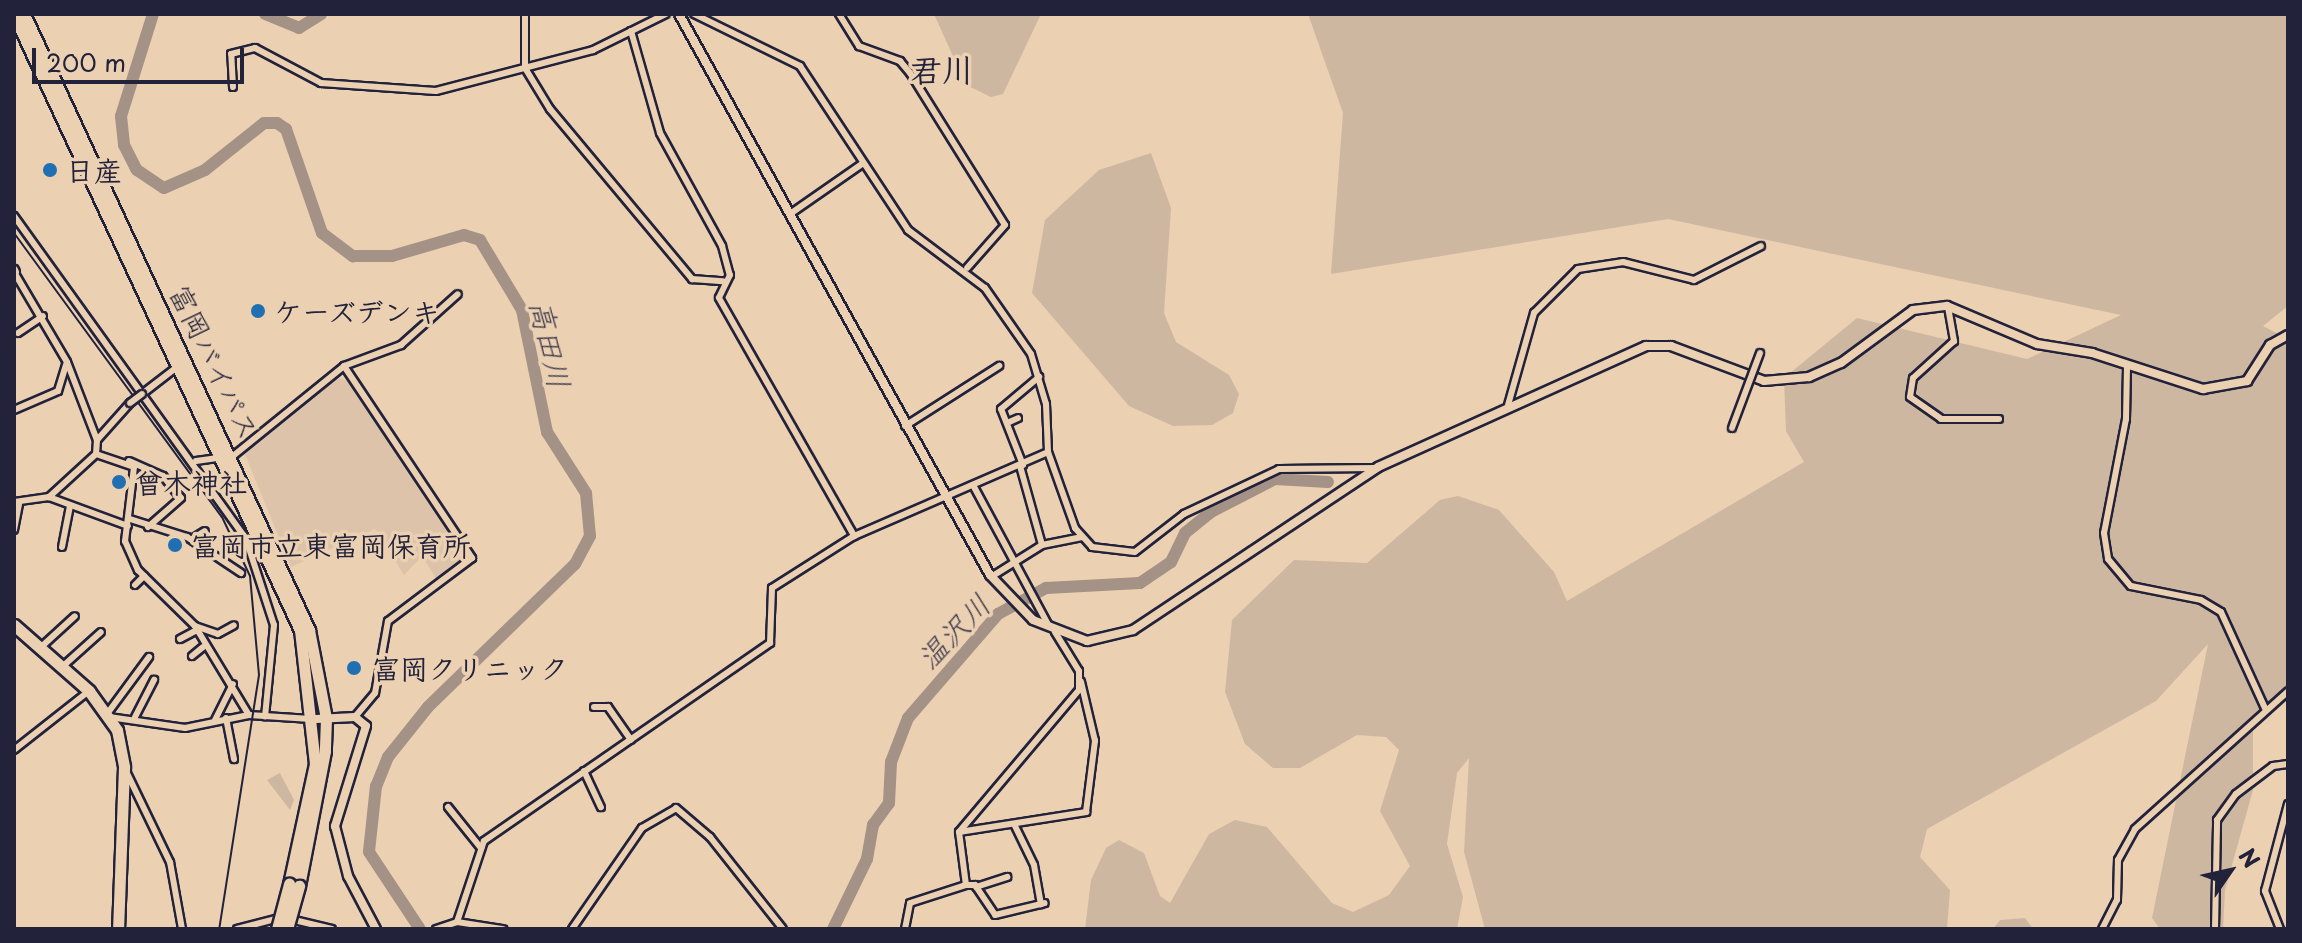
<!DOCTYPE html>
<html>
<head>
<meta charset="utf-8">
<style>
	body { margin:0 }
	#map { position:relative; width:2302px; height:943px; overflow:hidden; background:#ebd0b2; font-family:"Playpen Sans","Klee One",sans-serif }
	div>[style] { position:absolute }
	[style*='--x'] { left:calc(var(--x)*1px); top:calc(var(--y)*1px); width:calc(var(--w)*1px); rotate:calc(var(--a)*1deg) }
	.built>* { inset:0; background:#dcc3a9 }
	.green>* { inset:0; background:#ceb7a1 }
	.river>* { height:12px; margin:-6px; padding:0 6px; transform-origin:6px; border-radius:6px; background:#a49287 }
	.roads { filter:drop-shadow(2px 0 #22223b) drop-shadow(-2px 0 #22223b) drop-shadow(0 2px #22223b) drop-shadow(0 -2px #22223b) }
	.minor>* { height:6px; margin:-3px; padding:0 3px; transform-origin:3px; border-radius:3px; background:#ebd0b2 }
	.tertiary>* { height:8px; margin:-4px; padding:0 4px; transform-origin:4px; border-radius:4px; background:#ebd0b2 }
	.trunk>* { height:11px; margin:-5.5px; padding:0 5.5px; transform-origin:5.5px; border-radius:5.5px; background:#ebd0b2 }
	.rail>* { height:2px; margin:-1px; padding:0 1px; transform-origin:1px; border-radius:1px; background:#22223b }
	.bridges { filter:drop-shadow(2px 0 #22223b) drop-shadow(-2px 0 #22223b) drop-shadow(0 2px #22223b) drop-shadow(0 -2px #22223b) }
	.minor-bridge>* { height:6px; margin:-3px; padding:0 3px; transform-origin:3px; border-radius:3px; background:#ebd0b2 }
	.trunk-bridge>* { height:11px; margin:-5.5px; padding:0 5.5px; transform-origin:5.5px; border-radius:5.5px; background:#ebd0b2 }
	.dots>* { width:22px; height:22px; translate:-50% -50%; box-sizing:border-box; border:4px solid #ebd0b2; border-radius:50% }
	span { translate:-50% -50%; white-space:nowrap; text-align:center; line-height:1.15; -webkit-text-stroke:7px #ebd0b2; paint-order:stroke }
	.poi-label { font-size:28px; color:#22223b; font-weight:700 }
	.left { translate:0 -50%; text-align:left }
	.street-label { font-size:28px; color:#22223b }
	.water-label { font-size:30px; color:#423e4e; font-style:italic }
	.quarter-label { font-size:32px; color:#22223b; font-weight:700 }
	.frame { position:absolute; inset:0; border:16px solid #22223b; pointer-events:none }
	.north { position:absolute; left:2190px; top:831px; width:80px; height:80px; -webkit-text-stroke:6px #ebd0b2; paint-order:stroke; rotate:56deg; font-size:22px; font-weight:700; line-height:32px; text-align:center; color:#22223b }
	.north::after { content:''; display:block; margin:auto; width:28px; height:36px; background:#22223b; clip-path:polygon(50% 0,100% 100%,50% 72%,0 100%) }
	.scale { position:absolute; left:32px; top:48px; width:212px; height:36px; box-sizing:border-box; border:4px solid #22223b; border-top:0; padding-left:10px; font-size:24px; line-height:28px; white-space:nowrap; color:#22223b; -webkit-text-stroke:6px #ebd0b2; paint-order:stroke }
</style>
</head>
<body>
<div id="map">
	<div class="built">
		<i style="clip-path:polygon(335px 378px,347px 380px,464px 552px,462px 564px,437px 580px,422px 556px,404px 575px,375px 529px,291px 567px,244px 452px)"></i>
	</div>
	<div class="green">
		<i style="clip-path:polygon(934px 14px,1041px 14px,1003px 94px,991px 97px,966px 85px)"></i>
		<i style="clip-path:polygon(1308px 14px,2288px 14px,2288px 306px,2263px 326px,2288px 339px,2288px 694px,2253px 725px,2253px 790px,2225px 890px,2223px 929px,2160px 929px,2152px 918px,2208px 644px,2156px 701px,1927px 829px,1920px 857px,1950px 890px,1947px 929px,1485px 929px,1464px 852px,1469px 758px,1457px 773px,1447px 844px,1463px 897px,1457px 929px,1085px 929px,1091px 880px,1106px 848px,1119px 840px,1144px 853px,1160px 896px,1170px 903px,1209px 834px,1235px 820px,1267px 827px,1332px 903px,1353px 912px,1389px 895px,1410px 866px,1380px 811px,1399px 750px,1386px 737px,1357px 735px,1300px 768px,1273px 768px,1245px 744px,1225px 692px,1232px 620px,1294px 560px,1367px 563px,1440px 500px,1458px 496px,1499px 510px,1554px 572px,1567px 601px,1804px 462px,1786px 431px,1784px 378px,1857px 318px,2027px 359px,2121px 315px,1668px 219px,1331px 274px,1343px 113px)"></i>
		<i style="clip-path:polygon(1151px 153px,1171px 208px,1164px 313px,1176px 342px,1229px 375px,1239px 394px,1233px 413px,1212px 425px,1173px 426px,1129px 406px,1032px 293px,1045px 220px,1099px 170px)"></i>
		<i style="clip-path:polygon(280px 773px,294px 800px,290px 810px,267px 780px)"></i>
		<i style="clip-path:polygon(2025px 918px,2033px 929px,1993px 929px,2000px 920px)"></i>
	</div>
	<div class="river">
		<i style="--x:153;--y:14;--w:107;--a:107.4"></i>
		<i style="--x:121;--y:116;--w:29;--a:84"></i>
		<i style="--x:124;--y:145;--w:28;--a:63"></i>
		<i style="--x:137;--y:170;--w:32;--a:34"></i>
		<i style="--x:164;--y:188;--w:45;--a:-23.7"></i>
		<i style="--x:205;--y:170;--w:75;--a:-38.5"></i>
		<i style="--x:264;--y:123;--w:13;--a:0"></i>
		<i style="--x:277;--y:123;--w:11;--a:34"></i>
		<i style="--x:286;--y:129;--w:110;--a:70.9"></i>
		<i style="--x:322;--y:233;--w:39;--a:37"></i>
		<i style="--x:353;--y:256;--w:39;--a:0"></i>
		<i style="--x:392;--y:256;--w:75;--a:-16.3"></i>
		<i style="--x:464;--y:235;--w:17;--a:17"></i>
		<i style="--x:480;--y:240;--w:82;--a:59"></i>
		<i style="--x:522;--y:310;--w:125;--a:78.4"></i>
		<i style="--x:547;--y:432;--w:72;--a:57.4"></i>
		<i style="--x:586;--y:493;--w:43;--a:84.7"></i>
		<i style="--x:590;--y:536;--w:32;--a:118"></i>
		<i style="--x:575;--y:564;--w:205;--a:135.8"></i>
		<i style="--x:428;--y:707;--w:64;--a:128.7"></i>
		<i style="--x:388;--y:757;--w:31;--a:112"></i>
		<i style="--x:376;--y:786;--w:66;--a:96.1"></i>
		<i style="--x:369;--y:852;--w:92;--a:56.5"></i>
		<i style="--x:265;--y:14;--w:37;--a:22"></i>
		<i style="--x:299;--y:28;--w:26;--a:-32"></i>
		<i style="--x:833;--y:929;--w:78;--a:-64.1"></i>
		<i style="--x:867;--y:859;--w:35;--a:-80"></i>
		<i style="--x:873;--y:825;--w:27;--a:-54"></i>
		<i style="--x:889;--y:803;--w:41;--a:-87.2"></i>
		<i style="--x:891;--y:762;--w:47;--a:-68.9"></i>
		<i style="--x:908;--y:718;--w:138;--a:-49.1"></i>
		<i style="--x:998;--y:614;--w:55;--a:-28.4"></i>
		<i style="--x:1046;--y:588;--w:94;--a:-3"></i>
		<i style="--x:1140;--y:583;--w:37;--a:-34"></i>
		<i style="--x:1171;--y:562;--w:32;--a:-64"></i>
		<i style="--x:1185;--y:533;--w:33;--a:-39"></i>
		<i style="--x:1211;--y:512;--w:72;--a:-27.3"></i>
		<i style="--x:1275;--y:479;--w:53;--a:3.2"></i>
	</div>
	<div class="roads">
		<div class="minor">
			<i style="--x:525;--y:14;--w:54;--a:90"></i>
			<i style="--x:525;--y:68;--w:48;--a:58.6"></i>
			<i style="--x:550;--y:109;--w:222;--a:50.1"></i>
			<i style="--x:692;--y:279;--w:31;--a:4"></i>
			<i style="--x:694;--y:14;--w:118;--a:26.1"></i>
			<i style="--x:800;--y:66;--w:196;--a:56.6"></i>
			<i style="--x:908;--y:230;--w:96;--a:37"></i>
			<i style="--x:985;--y:288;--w:80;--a:55.1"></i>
			<i style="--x:1031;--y:354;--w:52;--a:73.3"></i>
			<i style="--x:1046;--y:404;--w:48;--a:87.6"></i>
			<i style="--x:1048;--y:452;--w:81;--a:70.4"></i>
			<i style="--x:1075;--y:528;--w:25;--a:48"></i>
			<i style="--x:1092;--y:547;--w:43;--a:6.6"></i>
			<i style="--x:1135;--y:552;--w:62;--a:-37.8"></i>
			<i style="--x:1184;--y:514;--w:105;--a:-25.3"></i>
			<i style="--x:1279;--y:469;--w:96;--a:-0.6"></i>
			<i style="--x:839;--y:14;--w:38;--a:58"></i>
			<i style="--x:859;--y:46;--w:44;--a:20.1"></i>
			<i style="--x:900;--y:61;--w:16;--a:50"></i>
			<i style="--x:910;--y:73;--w:179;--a:58"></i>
			<i style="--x:1005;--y:225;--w:57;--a:131.5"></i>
			<i style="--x:631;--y:31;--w:106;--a:74.1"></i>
			<i style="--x:660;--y:133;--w:129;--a:61.2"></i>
			<i style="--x:722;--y:246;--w:30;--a:75"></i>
			<i style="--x:730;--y:275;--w:25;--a:116"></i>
			<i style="--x:719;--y:298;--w:274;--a:60.4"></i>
			<i style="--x:233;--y:87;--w:33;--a:-93"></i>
			<i style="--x:231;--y:54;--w:25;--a:-14"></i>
			<i style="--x:255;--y:48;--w:75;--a:27.9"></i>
			<i style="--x:321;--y:83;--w:115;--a:4"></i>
			<i style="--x:436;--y:91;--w:162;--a:-14.6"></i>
			<i style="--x:593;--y:50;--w:81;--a:-26.3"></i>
			<i style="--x:790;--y:214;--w:88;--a:-34.8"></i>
			<i style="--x:14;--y:216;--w:398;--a:54.3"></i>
			<i style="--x:246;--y:539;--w:90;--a:72"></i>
			<i style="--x:274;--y:625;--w:92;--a:95.6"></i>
			<i style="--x:14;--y:272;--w:104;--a:59.5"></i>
			<i style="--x:67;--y:362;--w:84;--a:69"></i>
			<i style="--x:97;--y:440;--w:14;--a:94"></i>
			<i style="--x:96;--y:454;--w:64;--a:137.5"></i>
			<i style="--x:49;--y:497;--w:35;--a:172"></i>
			<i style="--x:1948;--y:307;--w:35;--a:80"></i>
			<i style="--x:1954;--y:341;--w:55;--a:137.9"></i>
			<i style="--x:1913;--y:378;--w:19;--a:99"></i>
			<i style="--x:1910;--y:397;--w:38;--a:35"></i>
			<i style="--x:1941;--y:419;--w:58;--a:0"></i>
			<i style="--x:18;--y:333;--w:30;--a:-34"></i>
			<i style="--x:344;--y:366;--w:231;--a:56.3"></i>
			<i style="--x:472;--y:558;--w:105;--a:143.1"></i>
			<i style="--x:388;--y:621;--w:73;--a:100.2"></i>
			<i style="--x:375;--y:693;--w:31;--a:130"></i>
			<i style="--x:2127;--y:367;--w:52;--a:91.1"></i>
			<i style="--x:2126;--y:419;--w:116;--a:100.9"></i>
			<i style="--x:2104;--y:533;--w:26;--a:81"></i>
			<i style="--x:2108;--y:559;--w:35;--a:50"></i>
			<i style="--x:2131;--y:586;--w:71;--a:11.3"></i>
			<i style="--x:2201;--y:600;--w:23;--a:31"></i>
			<i style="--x:2221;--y:612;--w:106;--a:65.4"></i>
			<i style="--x:142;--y:394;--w:44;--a:-37.6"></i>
			<i style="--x:1508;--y:405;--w:96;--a:-74.2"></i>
			<i style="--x:1534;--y:313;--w:62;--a:-45"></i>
			<i style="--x:1578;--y:269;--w:46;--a:-8.8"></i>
			<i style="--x:1623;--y:262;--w:73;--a:14.2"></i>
			<i style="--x:1694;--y:280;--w:75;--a:-26.9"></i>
			<i style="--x:14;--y:410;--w:48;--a:-23.4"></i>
			<i style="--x:58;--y:391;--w:28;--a:-73"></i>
			<i style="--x:1007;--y:423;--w:12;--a:-24"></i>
			<i style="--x:905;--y:426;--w:112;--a:-32.6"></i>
			<i style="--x:97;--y:440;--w:50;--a:-48.3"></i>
			<i style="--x:96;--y:454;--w:40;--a:18.9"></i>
			<i style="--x:134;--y:467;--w:75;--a:96.9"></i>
			<i style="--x:125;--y:541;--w:32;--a:66"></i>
			<i style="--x:138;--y:570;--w:80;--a:44.5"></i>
			<i style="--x:195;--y:626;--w:24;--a:19"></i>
			<i style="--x:218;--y:634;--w:18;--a:-29"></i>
			<i style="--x:129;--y:461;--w:37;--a:24"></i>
			<i style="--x:163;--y:476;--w:28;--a:51"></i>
			<i style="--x:181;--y:498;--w:44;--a:138.7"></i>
			<i style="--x:196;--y:461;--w:37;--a:-8"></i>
			<i style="--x:233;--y:456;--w:143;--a:-39"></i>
			<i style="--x:344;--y:366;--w:61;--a:-20.2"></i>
			<i style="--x:401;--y:345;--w:76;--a:-41.8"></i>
			<i style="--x:1023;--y:465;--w:60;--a:-111.4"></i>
			<i style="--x:1001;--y:409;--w:50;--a:-40.1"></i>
			<i style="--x:1020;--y:466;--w:82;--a:74.4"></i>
			<i style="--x:973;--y:485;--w:160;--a:61.7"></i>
			<i style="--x:49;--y:497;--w:84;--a:20.2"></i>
			<i style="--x:130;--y:519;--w:60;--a:17.5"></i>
			<i style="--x:187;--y:537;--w:65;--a:33.7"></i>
			<i style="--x:14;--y:530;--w:26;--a:-79"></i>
			<i style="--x:192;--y:539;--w:15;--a:-32"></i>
			<i style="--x:62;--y:547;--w:42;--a:-79"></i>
			<i style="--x:991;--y:577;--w:60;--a:-32.1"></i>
			<i style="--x:1042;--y:545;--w:41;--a:-11.3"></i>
			<i style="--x:135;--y:585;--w:13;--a:-45"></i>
			<i style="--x:195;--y:626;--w:104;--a:58.8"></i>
			<i style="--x:180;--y:639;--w:17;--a:-28"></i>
			<i style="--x:40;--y:648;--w:47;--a:-42.4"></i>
			<i style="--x:192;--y:656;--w:14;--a:-39"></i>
			<i style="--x:62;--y:667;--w:52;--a:-41.9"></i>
			<i style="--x:594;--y:707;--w:14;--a:0"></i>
			<i style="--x:608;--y:707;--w:40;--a:55.1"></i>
			<i style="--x:107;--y:714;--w:71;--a:-53.6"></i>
			<i style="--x:109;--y:717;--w:77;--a:8.2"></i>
			<i style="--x:185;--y:728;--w:65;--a:-11.5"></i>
			<i style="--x:249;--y:715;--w:62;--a:3.7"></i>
			<i style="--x:135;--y:717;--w:42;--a:-62.8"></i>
			<i style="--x:226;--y:718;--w:42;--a:79"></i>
			<i style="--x:215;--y:720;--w:40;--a:-63.4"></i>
			<i style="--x:14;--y:750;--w:95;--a:-38.2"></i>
			<i style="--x:124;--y:767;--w:106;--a:64.2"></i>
			<i style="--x:170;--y:862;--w:68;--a:79.8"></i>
			<i style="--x:584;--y:771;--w:40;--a:65"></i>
			<i style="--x:448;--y:807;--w:53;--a:51.2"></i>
			<i style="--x:1015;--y:826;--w:43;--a:64"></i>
			<i style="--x:1034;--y:865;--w:40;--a:80"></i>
			<i style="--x:959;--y:832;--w:129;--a:-8.9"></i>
			<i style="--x:1086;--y:812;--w:72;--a:-82.8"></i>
			<i style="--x:1095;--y:741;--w:61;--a:-103.3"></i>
			<i style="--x:966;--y:885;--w:9;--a:0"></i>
			<i style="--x:975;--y:885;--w:36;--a:56"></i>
			<i style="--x:995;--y:915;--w:51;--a:-13.5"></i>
			<i style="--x:976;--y:887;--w:33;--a:-18"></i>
			<i style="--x:290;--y:919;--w:43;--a:13.4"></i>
			<i style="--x:457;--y:922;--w:85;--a:-71.6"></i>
			<i style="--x:484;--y:841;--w:348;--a:-34.7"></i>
			<i style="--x:770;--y:643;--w:55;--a:-87.9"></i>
			<i style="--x:772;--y:588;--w:97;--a:-32.4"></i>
			<i style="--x:854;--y:536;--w:211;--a:-23.4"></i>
			<i style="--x:237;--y:929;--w:43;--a:-14.7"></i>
			<i style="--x:436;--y:929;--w:22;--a:-18"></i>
			<i style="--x:457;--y:922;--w:47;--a:8.7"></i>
			<i style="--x:572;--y:929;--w:123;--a:-55.3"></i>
			<i style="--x:642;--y:828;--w:39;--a:-30"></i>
			<i style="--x:676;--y:808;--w:45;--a:40.5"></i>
			<i style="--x:710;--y:837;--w:117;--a:51.6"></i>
			<i style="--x:905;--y:929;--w:26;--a:-79"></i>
			<i style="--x:910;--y:903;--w:59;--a:-17.8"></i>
			<i style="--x:966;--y:885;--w:53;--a:-97.5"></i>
			<i style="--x:959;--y:832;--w:186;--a:-49.8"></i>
			<i style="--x:1079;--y:690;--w:19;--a:-90"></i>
			<i style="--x:1079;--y:671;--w:46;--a:-121.6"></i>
			<i style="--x:2102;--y:929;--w:33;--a:-63"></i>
			<i style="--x:2117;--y:900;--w:40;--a:-88.6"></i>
			<i style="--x:2118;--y:860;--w:35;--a:-61"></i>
			<i style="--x:2135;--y:829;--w:206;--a:-42"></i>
			<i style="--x:2215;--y:929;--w:109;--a:-88.9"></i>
			<i style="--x:2217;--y:820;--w:32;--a:-54"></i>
			<i style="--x:2236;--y:794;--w:46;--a:-37.1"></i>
			<i style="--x:2273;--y:766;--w:15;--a:-8"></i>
			<i style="--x:2280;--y:929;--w:41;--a:-111.5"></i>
			<i style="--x:2265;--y:891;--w:90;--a:-75.2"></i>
		</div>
		<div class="tertiary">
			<i style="--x:679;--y:14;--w:641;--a:61"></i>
			<i style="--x:990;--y:575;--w:62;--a:46.3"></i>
			<i style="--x:1033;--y:620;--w:58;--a:21.3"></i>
			<i style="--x:1087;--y:641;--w:47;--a:-13.4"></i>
			<i style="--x:1133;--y:630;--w:294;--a:-33.6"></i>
			<i style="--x:1378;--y:467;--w:294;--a:-24.3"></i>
			<i style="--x:1646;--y:346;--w:25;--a:0"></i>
			<i style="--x:1671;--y:346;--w:99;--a:20.6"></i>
			<i style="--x:1764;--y:381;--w:45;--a:-5.1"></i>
			<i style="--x:1809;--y:377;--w:35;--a:-24"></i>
			<i style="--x:1841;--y:363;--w:89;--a:-36.4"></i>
			<i style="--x:1913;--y:310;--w:34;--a:-7"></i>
			<i style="--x:1947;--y:306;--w:98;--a:22.9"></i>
			<i style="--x:2037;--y:344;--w:56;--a:9.3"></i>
			<i style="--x:2092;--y:353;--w:117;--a:18"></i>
			<i style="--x:2203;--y:389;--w:45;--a:-10.3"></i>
			<i style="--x:2247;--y:381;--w:43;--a:-57.4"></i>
			<i style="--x:2270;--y:345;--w:21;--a:-29"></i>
			<i style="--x:14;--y:270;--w:2;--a:63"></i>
			<i style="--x:316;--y:719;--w:39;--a:-3"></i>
			<i style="--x:355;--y:717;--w:14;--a:39"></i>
			<i style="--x:366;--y:726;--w:105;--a:107.2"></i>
			<i style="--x:335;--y:826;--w:52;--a:75.4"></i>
			<i style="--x:348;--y:876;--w:60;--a:62.2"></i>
		</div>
		<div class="trunk">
			<i style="--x:24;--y:14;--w:679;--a:65.17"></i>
			<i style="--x:309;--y:630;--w:90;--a:79.1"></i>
			<i style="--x:326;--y:718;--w:33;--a:92"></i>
			<i style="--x:325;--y:751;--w:137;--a:100.9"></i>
			<i style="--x:14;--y:15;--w:678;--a:65.06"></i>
			<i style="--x:300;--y:630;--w:135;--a:83.6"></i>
			<i style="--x:315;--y:764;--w:123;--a:102.2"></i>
			<i style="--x:14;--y:625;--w:100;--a:41.3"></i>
			<i style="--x:89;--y:691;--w:48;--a:54.3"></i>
			<i style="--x:117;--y:730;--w:38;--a:79"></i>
			<i style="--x:124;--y:767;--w:162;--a:92.1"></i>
		</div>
	</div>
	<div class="rail">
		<i style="--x:14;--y:233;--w:352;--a:53.8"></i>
		<i style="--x:222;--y:517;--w:65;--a:64.6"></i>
		<i style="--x:250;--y:576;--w:99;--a:84.8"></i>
		<i style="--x:259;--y:675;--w:257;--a:98.9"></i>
	</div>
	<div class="bridges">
		<div class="minor-bridge">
			<i style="--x:130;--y:403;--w:15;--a:-37"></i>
			<i style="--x:1732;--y:428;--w:80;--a:-69.5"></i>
		</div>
		<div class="trunk-bridge">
			<i style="--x:277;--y:929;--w:47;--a:-75.1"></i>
			<i style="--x:287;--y:929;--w:45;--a:-74.4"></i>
		</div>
	</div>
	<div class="dots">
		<i style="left:50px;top:170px;background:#1f6fb2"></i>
		<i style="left:258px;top:311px;background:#1f6fb2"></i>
		<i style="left:119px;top:482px;background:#1f6fb2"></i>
		<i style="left:175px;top:545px;background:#1f6fb2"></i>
		<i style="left:354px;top:668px;background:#1f6fb2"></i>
	</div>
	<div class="poi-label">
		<span class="left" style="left:66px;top:170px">日産</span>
		<span class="left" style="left:274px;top:311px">ケーズデンキ</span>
		<span class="left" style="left:135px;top:482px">曾木神社</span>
		<span class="left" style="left:191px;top:545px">富岡市立東富岡保育所</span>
		<span class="left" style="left:372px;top:668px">富岡クリニック</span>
	</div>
	<div class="street-label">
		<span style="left:215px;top:362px;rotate:64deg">富岡バイパス</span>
	</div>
	<div class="water-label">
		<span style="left:551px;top:344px;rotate:77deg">高田川</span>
		<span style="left:953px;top:631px;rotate:-46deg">温沢川</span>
	</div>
	<div class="quarter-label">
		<span style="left:942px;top:69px">君川</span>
	</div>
	<div class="frame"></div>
	<div class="north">N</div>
	<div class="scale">200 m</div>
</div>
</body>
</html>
